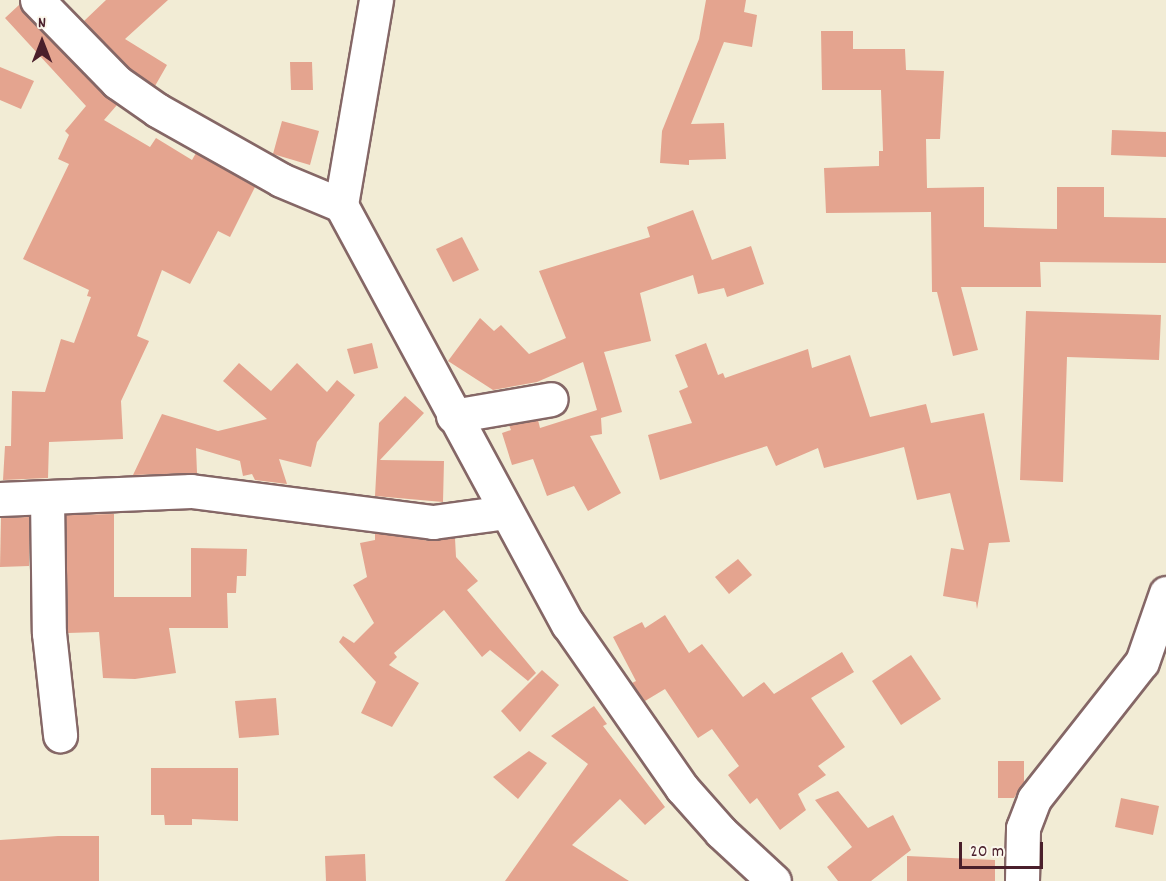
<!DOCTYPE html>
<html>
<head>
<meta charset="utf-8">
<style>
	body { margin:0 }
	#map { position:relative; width:1166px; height:881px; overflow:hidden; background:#f2ecd5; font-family:Dekko,sans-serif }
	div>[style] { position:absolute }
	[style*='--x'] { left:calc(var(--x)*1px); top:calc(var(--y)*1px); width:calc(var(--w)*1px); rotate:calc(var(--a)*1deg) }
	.building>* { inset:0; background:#e4a48f }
	.roads { filter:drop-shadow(2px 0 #856766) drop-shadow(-2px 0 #856766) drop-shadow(0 2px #856766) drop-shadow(0 -2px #856766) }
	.minor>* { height:33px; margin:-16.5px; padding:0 16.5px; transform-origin:16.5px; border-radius:16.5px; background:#fff }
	span { translate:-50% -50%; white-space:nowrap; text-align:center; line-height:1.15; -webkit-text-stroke:5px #fbf7ec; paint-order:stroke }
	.north { position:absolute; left:12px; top:12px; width:60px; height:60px; -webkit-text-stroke:4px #fbf7ec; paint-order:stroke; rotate:0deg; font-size:16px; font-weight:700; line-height:24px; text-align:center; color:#4a1f2b }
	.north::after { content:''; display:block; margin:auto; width:21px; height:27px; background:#4a1f2b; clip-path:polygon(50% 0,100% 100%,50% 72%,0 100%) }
	.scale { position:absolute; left:959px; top:842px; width:84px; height:27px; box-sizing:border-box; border:3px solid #4a1f2b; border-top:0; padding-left:8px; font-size:18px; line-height:21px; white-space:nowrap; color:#4a1f2b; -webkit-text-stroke:4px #fbf7ec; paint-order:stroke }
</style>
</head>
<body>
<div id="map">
	<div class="building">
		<i style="clip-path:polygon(106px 0,168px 0,125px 39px,167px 65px,155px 86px,129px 68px,84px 21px)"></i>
		<i style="clip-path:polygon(706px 0,746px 0,744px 12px,757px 15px,752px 47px,724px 42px,691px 124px,724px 123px,726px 159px,689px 160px,689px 165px,660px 163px,662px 131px,699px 39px)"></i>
		<i style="clip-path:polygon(19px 5px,117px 105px,104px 120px,150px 147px,156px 138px,192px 160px,196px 153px,255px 187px,230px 237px,218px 231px,190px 284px,162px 270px,137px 336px,149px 341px,121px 401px,123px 439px,49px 442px,48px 478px,3px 480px,5px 446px,11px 446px,12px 391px,45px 392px,61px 339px,74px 343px,91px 297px,87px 296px,89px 290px,23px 259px,69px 164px,58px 159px,69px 135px,65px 131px,86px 106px,5px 18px)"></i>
		<i style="clip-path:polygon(821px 31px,853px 31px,853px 49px,905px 49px,906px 70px,944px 71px,940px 139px,926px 139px,927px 188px,984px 187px,984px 227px,1057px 229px,1057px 187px,1104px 187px,1104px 217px,1166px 218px,1166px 263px,1040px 262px,1041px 287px,961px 287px,978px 350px,953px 356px,937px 292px,932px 292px,931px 212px,826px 213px,824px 168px,879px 166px,879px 151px,883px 151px,881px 90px,822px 90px)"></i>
		<i style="clip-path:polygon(290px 62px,312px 62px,313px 90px,291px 90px)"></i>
		<i style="clip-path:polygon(0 67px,34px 81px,21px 109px,0 100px)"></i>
		<i style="clip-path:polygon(282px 121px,319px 131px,310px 165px,273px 154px)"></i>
		<i style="clip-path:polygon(1112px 130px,1166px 132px,1166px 157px,1111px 155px)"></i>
		<i style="clip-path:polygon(693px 210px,712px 260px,751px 246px,764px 284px,727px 297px,724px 288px,698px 294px,693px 275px,640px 293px,651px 341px,604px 352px,622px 412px,601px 418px,602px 434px,590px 436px,621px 493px,588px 511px,574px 486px,547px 496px,533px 459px,512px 465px,502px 433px,511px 430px,509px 425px,538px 420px,540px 428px,597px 410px,583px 362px,537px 382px,493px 390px,448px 361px,480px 318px,494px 331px,501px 325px,529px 354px,566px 338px,539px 271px,650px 237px,647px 227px)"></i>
		<i style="clip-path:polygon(462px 237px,479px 270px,453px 282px,436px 249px)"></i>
		<i style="clip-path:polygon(1026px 311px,1161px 315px,1159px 360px,1067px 357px,1063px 482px,1020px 480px)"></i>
		<i style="clip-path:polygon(372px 343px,378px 368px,354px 374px,347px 349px)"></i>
		<i style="clip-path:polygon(706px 343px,718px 375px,723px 373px,725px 378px,808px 349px,812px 368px,850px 355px,870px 417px,926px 404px,931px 423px,984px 413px,1010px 542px,989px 543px,977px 609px,976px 602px,943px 596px,951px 548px,964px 550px,950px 493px,917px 500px,904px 447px,824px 468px,818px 448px,776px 466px,767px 446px,660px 480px,648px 435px,692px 423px,679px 391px,688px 387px,675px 355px)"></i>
		<i style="clip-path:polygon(239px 363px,271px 391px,297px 363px,327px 392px,337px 380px,355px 395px,317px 442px,311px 467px,279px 459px,287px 484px,255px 480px,252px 474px,243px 476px,240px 461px,196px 448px,197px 473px,133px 475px,162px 414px,218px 431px,267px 419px,223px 381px)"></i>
		<i style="clip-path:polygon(405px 396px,424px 413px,380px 460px,444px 461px,443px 502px,375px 496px,379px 423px)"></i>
		<i style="clip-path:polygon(114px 514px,114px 597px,191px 597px,191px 548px,247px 549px,246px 576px,237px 576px,236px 593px,227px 593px,228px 628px,169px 628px,176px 673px,135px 679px,103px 678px,99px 632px,68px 633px,66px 515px)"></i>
		<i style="clip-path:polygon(29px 517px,29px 566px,0 567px,1px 518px)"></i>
		<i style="clip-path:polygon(375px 533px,431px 541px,455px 538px,456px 557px,478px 581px,467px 590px,536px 673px,528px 681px,490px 650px,482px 657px,444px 610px,394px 653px,397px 657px,389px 665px,419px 683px,392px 727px,361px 713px,376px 682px,339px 642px,343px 636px,354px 643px,374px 623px,353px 585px,367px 577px,360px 543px,375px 540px)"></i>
		<i style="clip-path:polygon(738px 559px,752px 575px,729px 594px,715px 577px)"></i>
		<i style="clip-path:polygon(665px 615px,689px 653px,702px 644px,743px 697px,764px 682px,774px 694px,842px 652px,854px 672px,811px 698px,845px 747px,818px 766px,826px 775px,798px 794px,806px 810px,780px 830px,757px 798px,750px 804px,728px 775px,739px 766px,712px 729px,698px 738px,665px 689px,645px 701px,632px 683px,636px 681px,613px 637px,642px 622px,645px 628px)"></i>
		<i style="clip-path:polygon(911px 655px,941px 699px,901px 725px,872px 681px)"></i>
		<i style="clip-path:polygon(542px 670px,559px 685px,520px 732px,501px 711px)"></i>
		<i style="clip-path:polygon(276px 698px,279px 735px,239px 738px,235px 701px)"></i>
		<i style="clip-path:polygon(594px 706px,607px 724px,603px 726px,665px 807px,645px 825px,620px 799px,572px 845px,629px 881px,505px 881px,588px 764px,551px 736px)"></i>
		<i style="clip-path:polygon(529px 751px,547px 763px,518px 799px,493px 777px)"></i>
		<i style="clip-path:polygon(998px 761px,1024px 761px,1024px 782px,1014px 798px,998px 798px)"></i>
		<i style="clip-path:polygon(151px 768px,238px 768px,238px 821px,192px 819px,192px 825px,165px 825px,164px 815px,151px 815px)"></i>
		<i style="clip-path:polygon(838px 791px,868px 828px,893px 815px,911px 850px,871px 881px,838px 881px,827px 867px,852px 847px,815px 800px)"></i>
		<i style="clip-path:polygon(1121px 798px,1159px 806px,1153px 835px,1115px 827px)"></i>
		<i style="clip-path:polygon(58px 836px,99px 836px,99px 881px,0 881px,0 840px)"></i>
		<i style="clip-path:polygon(365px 854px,366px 881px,326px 881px,325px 856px)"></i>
		<i style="clip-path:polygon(907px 856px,995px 860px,995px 881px,907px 881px)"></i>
	</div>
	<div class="roads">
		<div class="minor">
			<i style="--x:37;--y:0;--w:115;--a:45.7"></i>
			<i style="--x:117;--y:82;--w:49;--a:35"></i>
			<i style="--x:157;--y:110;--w:142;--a:29.4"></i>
			<i style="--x:281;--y:180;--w:65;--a:22.6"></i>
			<i style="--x:376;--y:0;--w:208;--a:99.7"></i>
			<i style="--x:341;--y:205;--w:477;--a:61.6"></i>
			<i style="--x:568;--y:624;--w:200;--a:55.2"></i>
			<i style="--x:682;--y:788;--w:59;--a:48.4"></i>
			<i style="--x:721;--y:832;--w:72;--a:42.8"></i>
			<i style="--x:453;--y:416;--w:99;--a:-9.8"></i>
			<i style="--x:47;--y:498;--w:135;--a:89.2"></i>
			<i style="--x:49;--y:633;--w:103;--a:83.8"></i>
			<i style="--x:0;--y:499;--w:191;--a:-2.4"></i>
			<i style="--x:191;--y:491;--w:244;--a:7.3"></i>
			<i style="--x:433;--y:522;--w:74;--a:-7.8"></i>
			<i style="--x:1022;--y:881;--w:53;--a:-88.9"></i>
			<i style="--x:1023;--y:828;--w:31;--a:-69"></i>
			<i style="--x:1034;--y:799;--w:174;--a:-51.8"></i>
			<i style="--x:1142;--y:662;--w:73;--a:-70.8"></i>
		</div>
	</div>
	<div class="north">N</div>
	<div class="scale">20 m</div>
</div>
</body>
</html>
